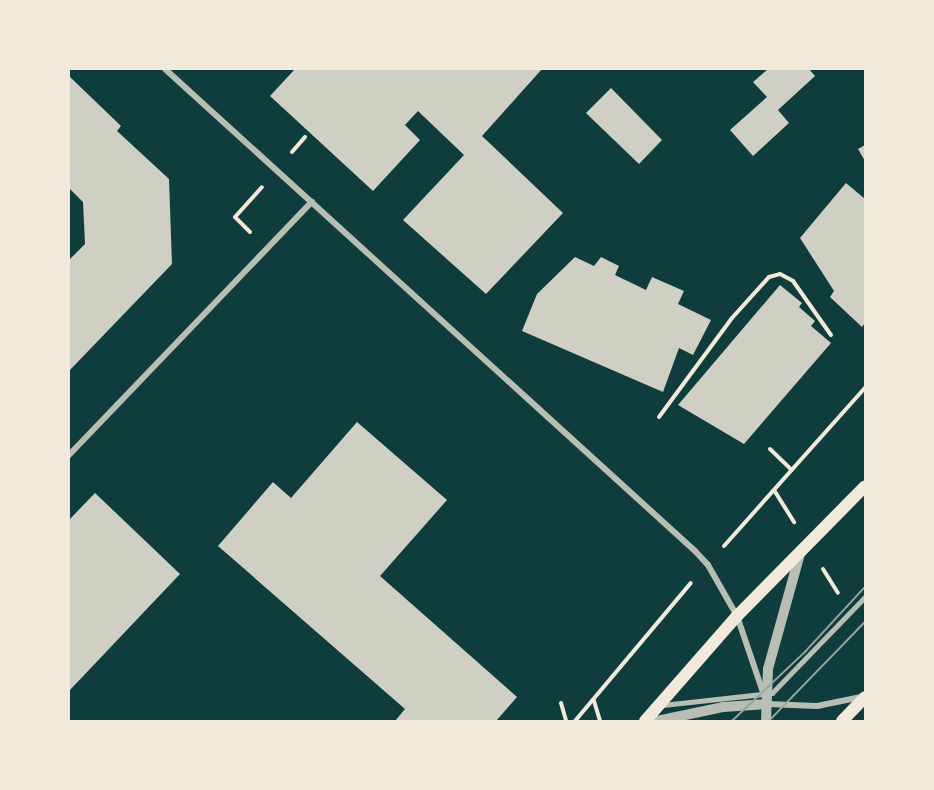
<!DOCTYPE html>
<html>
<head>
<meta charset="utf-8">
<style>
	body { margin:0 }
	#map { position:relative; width:934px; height:790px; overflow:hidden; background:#0f3d3e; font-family:"PT Sans",sans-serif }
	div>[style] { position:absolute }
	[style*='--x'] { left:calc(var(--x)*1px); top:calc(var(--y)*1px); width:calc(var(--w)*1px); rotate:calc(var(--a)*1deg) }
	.building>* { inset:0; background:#cfcfc3 }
	.path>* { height:4px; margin:-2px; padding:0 2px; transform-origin:2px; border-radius:2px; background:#f1e9da }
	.service>* { height:4.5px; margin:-2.25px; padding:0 2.25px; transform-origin:2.25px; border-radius:2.25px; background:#b8beb3 }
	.minor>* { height:6px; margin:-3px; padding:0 3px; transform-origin:3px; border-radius:3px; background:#b8beb3 }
	.tertiary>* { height:10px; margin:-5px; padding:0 5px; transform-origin:5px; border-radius:5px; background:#b8beb3 }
	.secondary>* { height:12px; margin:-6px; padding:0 6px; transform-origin:6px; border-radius:6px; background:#f1e9da }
	.tram>* { height:1.5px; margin:-0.75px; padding:0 0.75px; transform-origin:0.75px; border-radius:0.75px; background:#97a49c }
	span { translate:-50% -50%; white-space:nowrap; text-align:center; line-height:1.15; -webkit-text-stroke:4.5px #f1e9da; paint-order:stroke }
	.frame { position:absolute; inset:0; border:70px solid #f1e9da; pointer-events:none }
</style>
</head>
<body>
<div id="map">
	<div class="building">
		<i style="clip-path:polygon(295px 69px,542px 69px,482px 136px,563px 213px,486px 294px,403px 220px,464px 155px,418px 111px,405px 125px,420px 140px,373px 191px,270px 96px)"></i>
		<i style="clip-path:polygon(768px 69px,809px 69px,815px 76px,778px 110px,789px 123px,753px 156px,730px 130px,767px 97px,753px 82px)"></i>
		<i style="clip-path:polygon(69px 76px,121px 126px,117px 131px,169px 179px,172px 264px,69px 371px,69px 260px,85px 244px,83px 202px,69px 188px)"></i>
		<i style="clip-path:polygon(611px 88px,662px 140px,639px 164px,586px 113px)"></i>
		<i style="clip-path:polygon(865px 145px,865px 161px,858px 149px)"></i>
		<i style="clip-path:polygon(846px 183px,865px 199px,865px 323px,862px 327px,830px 297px,834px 291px,800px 238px)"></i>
		<i style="clip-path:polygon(575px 257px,594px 266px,601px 257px,619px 266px,615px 275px,646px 290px,652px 277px,684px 291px,678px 304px,711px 320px,693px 355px,679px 348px,663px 392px,522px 331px,537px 294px)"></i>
		<i style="clip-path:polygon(780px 285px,802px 303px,799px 307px,815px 321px,811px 326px,831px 343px,744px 444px,678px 405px)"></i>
		<i style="clip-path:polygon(357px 422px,447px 500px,380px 576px,517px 697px,496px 721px,395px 721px,405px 709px,218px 546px,273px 482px,291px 498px)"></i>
		<i style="clip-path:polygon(95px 493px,180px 574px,69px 691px,69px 520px)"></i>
	</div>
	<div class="path">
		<i style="--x:292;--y:152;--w:20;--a:-49"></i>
		<i style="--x:250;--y:232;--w:21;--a:-135"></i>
		<i style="--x:235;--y:217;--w:40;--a:-48"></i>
		<i style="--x:659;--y:417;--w:123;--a:-53.6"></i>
		<i style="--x:732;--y:318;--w:55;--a:-47.9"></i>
		<i style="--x:769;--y:277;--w:11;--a:-15"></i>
		<i style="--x:780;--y:274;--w:15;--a:28"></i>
		<i style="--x:793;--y:281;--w:66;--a:54.9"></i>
		<i style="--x:770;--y:449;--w:30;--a:44"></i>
		<i style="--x:774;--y:490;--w:38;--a:58"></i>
		<i style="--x:724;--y:546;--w:212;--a:-48.3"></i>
		<i style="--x:823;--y:569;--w:28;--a:58"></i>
		<i style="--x:594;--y:701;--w:21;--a:73"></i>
		<i style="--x:561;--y:703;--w:19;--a:74"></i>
		<i style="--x:575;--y:721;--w:180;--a:-50"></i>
	</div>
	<div class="service">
		<i style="--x:663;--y:705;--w:110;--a:-6.3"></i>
		<i style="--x:772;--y:693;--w:134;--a:-45.9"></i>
	</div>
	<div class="minor">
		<i style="--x:165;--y:69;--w:716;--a:42.28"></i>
		<i style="--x:695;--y:551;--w:19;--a:47"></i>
		<i style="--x:708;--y:565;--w:59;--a:60.4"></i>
		<i style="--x:737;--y:616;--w:93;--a:71.2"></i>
		<i style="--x:767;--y:704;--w:50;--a:2.3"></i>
		<i style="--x:817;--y:706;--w:45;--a:-11.6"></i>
		<i style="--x:69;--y:455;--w:351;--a:-46.2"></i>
	</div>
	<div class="tertiary">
		<i style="--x:657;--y:721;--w:67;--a:-12"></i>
		<i style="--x:723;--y:707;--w:44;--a:-3.9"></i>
		<i style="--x:766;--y:721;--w:52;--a:-87.8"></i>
		<i style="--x:768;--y:669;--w:119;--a:-74.5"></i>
	</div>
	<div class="secondary">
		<i style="--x:645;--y:721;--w:140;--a:-48.8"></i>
		<i style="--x:737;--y:616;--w:182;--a:-45.4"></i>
		<i style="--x:842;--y:721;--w:33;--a:-46"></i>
	</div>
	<div class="tram">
		<i style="--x:732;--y:721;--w:100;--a:-43.4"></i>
		<i style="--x:805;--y:652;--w:88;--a:-47.3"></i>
		<i style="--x:769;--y:721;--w:138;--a:-45.9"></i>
	</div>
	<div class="frame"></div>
</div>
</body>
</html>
